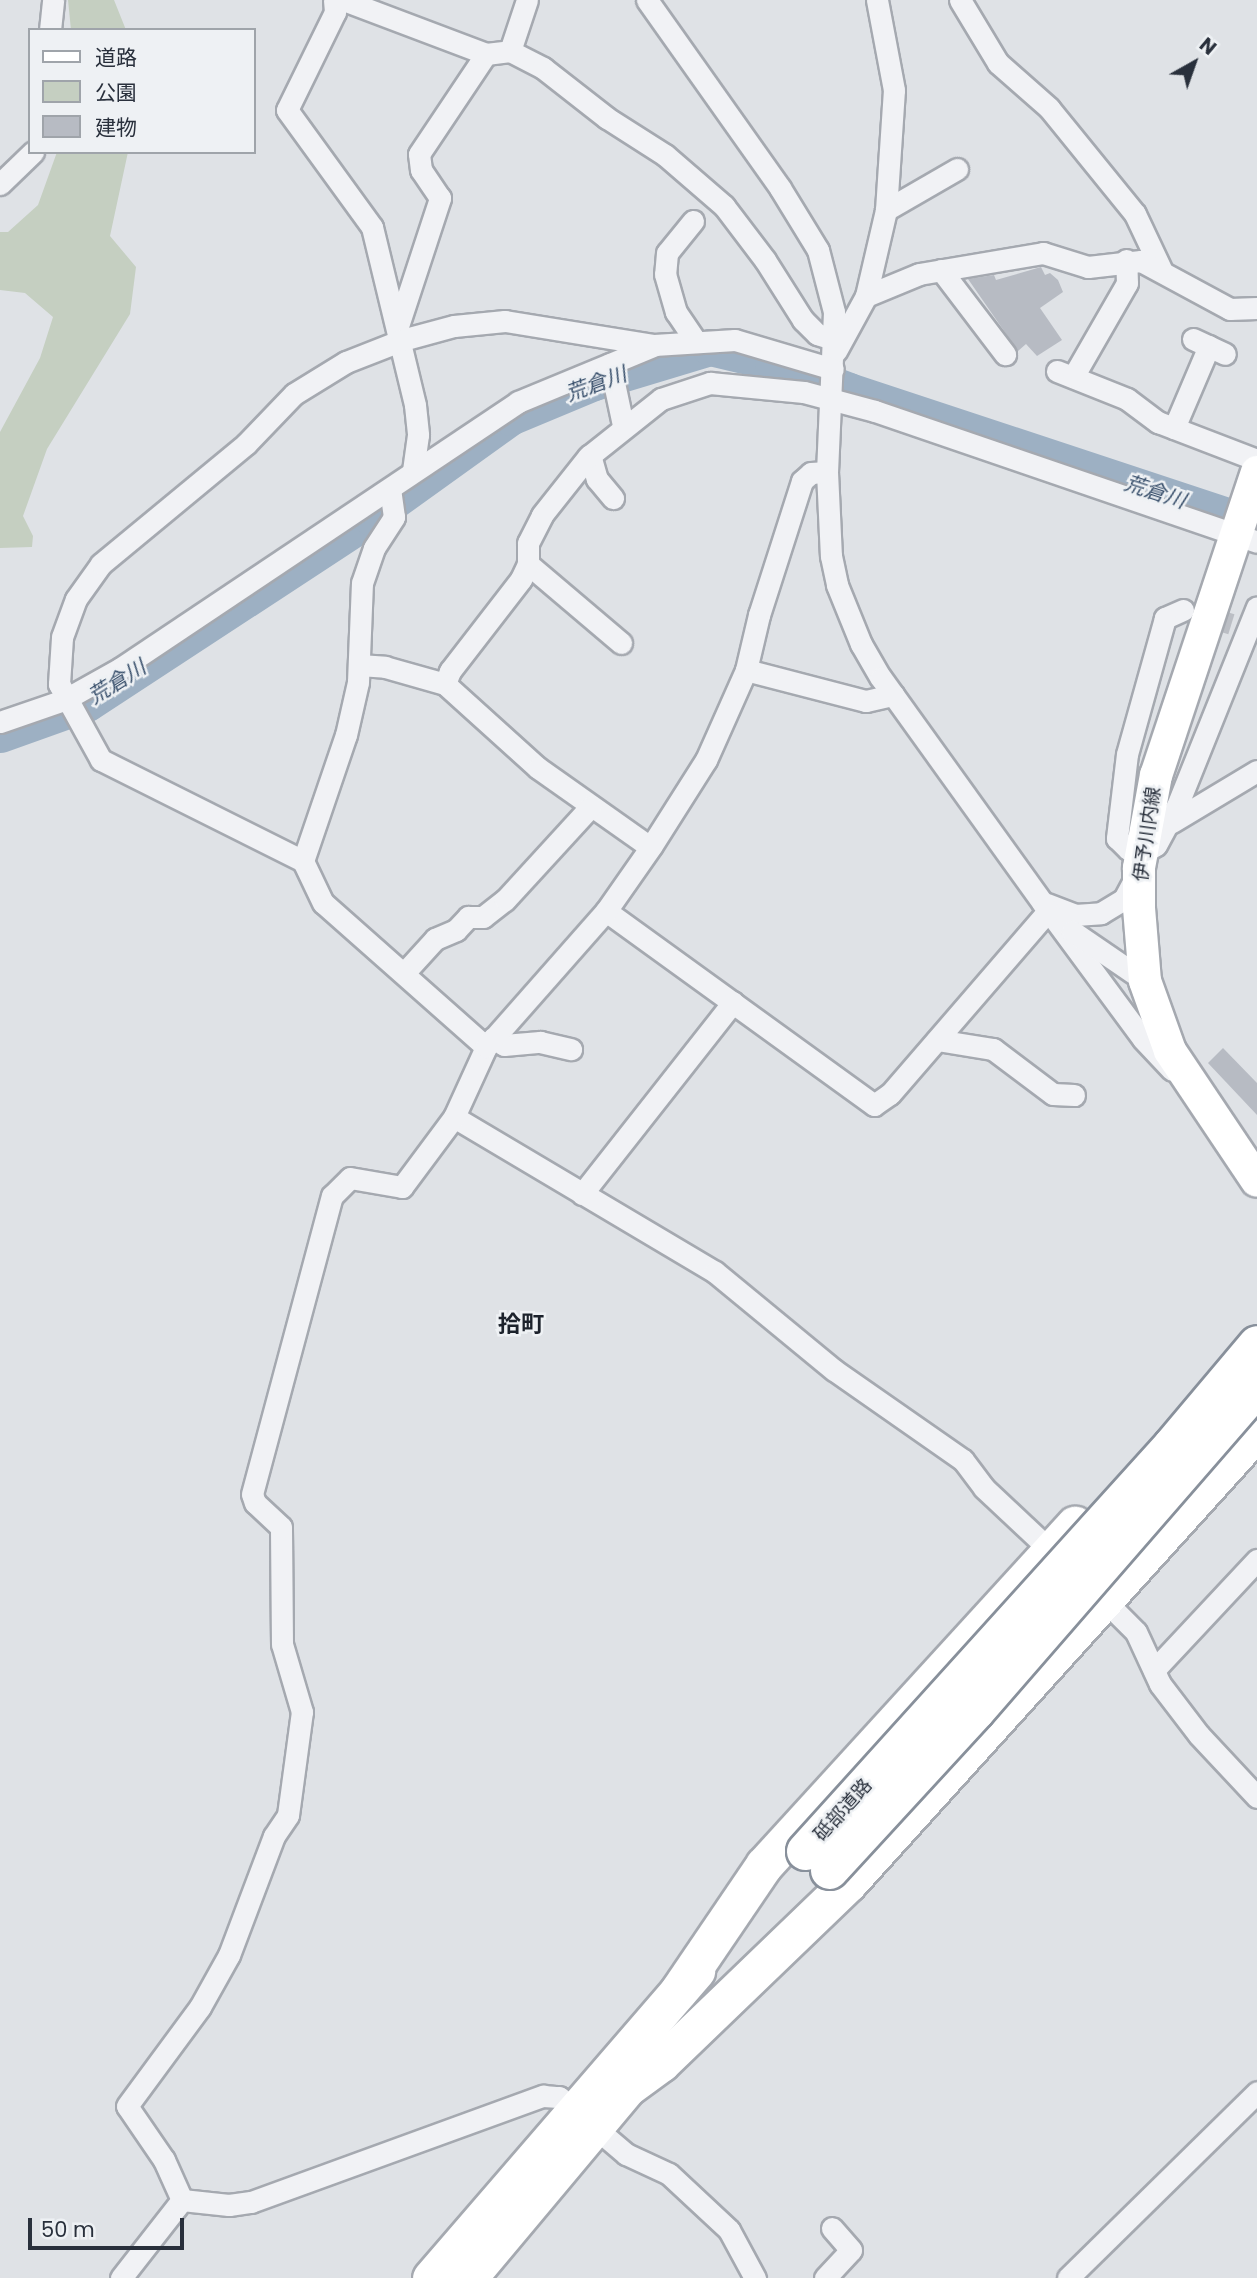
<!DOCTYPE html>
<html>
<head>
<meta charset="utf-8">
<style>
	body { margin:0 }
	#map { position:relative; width:1257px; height:2278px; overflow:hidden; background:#dfe2e6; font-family:Poppins,"Noto Sans JP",sans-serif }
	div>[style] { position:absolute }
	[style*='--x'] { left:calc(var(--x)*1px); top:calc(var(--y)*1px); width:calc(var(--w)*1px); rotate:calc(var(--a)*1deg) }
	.green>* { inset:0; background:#c5cfc1 }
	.river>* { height:37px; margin:-18.5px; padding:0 18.5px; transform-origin:18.5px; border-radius:18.5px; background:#9db0c3 }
	.building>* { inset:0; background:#b7bbc3 }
	.street-tunnel>* { height:21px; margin-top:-10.5px; transform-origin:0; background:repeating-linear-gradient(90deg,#bbbec4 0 21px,transparent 0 31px) }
	.roads { filter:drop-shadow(2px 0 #a5a9b0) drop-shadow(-2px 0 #a5a9b0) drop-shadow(0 2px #a5a9b0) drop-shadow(0 -2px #a5a9b0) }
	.street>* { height:21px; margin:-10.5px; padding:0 10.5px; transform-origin:10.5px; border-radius:10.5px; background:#f1f2f5 }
	.primary>* { height:32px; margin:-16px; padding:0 16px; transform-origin:16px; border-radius:16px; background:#fff }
	.highway>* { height:37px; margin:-18.5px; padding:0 18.5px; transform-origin:18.5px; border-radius:18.5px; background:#fff }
	.bridges { filter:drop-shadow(2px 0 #88909b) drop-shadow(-2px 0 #88909b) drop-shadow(0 2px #88909b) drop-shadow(0 -2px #88909b) }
	.highway-bridge>* { height:37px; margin:-18.5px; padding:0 18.5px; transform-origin:18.5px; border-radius:18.5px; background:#fff }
	span { translate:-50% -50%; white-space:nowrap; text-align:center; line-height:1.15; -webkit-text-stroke:5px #eef1f4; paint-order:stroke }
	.street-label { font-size:19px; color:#29303c }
	.water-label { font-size:21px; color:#384f6b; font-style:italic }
	.quarter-label { font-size:23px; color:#1c222c; font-weight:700 }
	.legend { position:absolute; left:28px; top:28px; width:228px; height:126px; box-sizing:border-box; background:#eef1f4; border:2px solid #9fa4aa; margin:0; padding:9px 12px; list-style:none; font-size:21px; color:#29303c }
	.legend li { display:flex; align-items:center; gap:14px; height:35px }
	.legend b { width:35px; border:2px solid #9fa4aa }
	.north { position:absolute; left:1159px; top:28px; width:70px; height:70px; -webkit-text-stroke:5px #eef1f4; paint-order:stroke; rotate:40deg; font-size:19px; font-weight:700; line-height:28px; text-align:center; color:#29303c }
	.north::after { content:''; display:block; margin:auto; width:24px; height:32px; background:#29303c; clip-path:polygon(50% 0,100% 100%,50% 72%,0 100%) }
	.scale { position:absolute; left:28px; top:2218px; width:156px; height:32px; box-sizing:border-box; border:4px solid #29303c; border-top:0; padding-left:9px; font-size:21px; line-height:24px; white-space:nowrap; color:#29303c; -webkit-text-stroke:5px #eef1f4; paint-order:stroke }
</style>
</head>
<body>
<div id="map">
	<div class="green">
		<i style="clip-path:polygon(68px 0,114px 0,126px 30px,71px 30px)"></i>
		<i style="clip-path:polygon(57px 152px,128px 152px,110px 236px,136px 267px,130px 314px,47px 449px,23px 516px,33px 536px,32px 547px,0 548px,0 432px,40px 358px,53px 317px,25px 293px,0 290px,0 232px,8px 232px,38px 205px)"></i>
	</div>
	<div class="river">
		<i style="--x:0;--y:734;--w:92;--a:-19.6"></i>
		<i style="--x:87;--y:703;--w:339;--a:-33.2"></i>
		<i style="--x:371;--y:517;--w:171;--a:-35.7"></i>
		<i style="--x:510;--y:417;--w:91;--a:-22.6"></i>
		<i style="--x:594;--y:382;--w:121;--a:-16.8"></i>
		<i style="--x:710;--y:347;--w:65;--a:13.4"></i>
		<i style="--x:773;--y:362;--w:81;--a:20.9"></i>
		<i style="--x:849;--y:391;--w:430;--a:18.3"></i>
	</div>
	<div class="building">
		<i style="clip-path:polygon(1041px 267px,1045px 275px,1050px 273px,1058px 280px,1063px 292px,1040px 308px,1062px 340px,1037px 356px,1026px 344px,1018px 351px,968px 279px,994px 275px,996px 280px)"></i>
		<i style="clip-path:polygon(1223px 1048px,1257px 1083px,1257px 1115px,1208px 1063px)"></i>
	</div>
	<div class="street-tunnel">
		<i style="--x:1196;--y:613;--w:37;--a:17"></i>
	</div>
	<div class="roads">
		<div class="street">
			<i style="--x:334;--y:0;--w:12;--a:85"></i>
			<i style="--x:335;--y:12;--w:109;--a:116.1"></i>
			<i style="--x:287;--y:110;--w:145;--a:54"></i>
			<i style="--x:372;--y:227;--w:183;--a:76.4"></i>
			<i style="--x:415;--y:405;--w:30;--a:84"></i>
			<i style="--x:418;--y:435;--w:37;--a:98"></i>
			<i style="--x:647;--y:0;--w:230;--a:54.7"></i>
			<i style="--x:780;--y:188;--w:73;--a:58.5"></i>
			<i style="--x:818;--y:250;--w:64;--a:75.5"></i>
			<i style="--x:834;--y:312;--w:160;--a:92.5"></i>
			<i style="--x:827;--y:472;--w:84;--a:87.3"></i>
			<i style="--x:831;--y:556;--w:30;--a:78"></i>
			<i style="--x:837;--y:585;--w:64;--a:67.9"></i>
			<i style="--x:861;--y:644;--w:39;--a:60"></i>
			<i style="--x:881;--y:678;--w:276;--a:54.3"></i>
			<i style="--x:1042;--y:902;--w:170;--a:53.6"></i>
			<i style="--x:1143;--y:1039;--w:42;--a:46.9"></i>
			<i style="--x:960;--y:0;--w:74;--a:58.9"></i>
			<i style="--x:998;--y:63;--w:68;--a:41.4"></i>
			<i style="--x:1049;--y:108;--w:136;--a:50.9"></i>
			<i style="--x:1135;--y:214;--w:61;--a:64.7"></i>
			<i style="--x:335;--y:2;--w:11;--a:-5"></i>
			<i style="--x:346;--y:1;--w:150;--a:20.7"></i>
			<i style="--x:486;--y:54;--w:24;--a:-7"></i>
			<i style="--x:510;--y:51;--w:37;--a:27"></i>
			<i style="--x:543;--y:68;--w:81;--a:38"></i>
			<i style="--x:607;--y:118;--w:69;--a:32.5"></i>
			<i style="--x:665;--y:155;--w:78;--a:40.8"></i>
			<i style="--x:724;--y:206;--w:68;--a:52.8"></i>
			<i style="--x:765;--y:260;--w:71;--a:57.7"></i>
			<i style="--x:803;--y:320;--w:20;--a:45"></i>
			<i style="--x:817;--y:334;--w:19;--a:18"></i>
			<i style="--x:50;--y:30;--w:30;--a:-84"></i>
			<i style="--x:510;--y:51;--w:54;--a:-71.6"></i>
			<i style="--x:0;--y:184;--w:46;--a:-44.1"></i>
			<i style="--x:886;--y:210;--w:82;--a:-30"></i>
			<i style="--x:693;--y:221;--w:41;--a:129.1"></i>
			<i style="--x:667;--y:253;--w:21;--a:95"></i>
			<i style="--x:665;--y:274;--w:40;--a:74"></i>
			<i style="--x:676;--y:312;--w:34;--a:56"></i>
			<i style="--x:941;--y:270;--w:106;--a:52.7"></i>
			<i style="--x:866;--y:296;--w:57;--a:-22.5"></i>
			<i style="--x:919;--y:274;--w:126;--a:-9.6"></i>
			<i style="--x:1043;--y:253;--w:47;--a:17.3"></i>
			<i style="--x:1088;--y:267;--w:53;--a:-6.5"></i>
			<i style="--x:1141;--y:261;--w:101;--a:28.3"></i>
			<i style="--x:1230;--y:309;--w:27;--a:-2"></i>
			<i style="--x:398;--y:326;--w:135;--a:-71.8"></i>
			<i style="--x:440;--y:198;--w:34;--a:-124"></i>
			<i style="--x:421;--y:170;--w:16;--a:-97"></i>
			<i style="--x:419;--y:154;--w:120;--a:-56.2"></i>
			<i style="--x:1193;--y:339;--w:35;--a:25"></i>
			<i style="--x:836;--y:351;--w:63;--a:-61.4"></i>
			<i style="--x:866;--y:296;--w:88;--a:-76.9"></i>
			<i style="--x:886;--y:210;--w:120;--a:-86.2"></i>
			<i style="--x:894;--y:90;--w:92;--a:-100.7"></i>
			<i style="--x:610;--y:364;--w:62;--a:78"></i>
			<i style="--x:1057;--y:371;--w:75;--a:21.8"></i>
			<i style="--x:1127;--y:399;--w:39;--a:37"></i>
			<i style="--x:1158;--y:422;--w:106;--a:21"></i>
			<i style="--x:1073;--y:377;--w:108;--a:-60.1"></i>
			<i style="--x:1127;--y:283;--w:23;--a:-92"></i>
			<i style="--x:1174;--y:428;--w:89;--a:-66.9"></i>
			<i style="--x:590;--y:455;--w:25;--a:74"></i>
			<i style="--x:597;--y:479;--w:25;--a:50"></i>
			<i style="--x:528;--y:564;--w:122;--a:40.3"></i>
			<i style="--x:1183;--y:610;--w:20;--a:156"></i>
			<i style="--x:1165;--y:618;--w:141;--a:105.6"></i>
			<i style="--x:1127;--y:754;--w:85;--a:96.8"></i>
			<i style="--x:1117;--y:838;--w:16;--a:45"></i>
			<i style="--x:1128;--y:849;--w:14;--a:21"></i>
			<i style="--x:1141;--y:854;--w:17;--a:-31"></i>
			<i style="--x:1156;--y:845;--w:44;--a:-61.7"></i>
			<i style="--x:1177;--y:806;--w:214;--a:-68.1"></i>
			<i style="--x:359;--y:665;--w:26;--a:4"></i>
			<i style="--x:385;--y:667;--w:62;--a:15.8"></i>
			<i style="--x:445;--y:684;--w:125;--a:42.1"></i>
			<i style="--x:538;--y:768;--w:137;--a:35.2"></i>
			<i style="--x:746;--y:670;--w:124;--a:14.5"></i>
			<i style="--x:866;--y:701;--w:28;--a:-13"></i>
			<i style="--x:445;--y:684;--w:14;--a:-69"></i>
			<i style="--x:450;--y:671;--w:116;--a:-52.3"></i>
			<i style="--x:521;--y:579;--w:17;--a:-65"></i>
			<i style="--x:528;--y:564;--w:21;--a:-90"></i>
			<i style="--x:528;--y:543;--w:31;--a:-63"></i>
			<i style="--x:542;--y:515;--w:74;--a:-51.6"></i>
			<i style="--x:588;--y:457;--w:93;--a:-38.5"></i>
			<i style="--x:661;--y:399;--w:52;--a:-18.1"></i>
			<i style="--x:710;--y:383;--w:94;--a:5.5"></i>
			<i style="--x:804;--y:392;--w:73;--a:15"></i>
			<i style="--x:875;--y:411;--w:404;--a:18.9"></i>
			<i style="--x:0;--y:722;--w:68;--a:-19"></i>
			<i style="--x:64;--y:700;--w:65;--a:-29.3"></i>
			<i style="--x:121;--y:668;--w:478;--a:-33.8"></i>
			<i style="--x:518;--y:402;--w:146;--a:-22.5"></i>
			<i style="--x:1172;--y:822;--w:99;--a:-31"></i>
			<i style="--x:303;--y:861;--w:133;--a:-71.2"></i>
			<i style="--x:346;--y:735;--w:54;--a:-77.2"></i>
			<i style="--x:358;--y:682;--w:99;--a:-87.7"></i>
			<i style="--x:362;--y:583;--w:37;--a:-71"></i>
			<i style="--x:374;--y:548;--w:37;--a:-57"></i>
			<i style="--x:394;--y:517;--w:28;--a:-98"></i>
			<i style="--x:1047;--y:904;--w:30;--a:21"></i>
			<i style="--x:1075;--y:915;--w:26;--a:-4"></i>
			<i style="--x:1101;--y:913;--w:27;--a:-31"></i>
			<i style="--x:1124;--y:899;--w:27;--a:-62"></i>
			<i style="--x:606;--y:911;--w:331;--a:35.9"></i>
			<i style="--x:874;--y:1105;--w:19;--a:-35"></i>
			<i style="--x:890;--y:1094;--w:243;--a:-49.2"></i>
			<i style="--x:1072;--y:931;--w:88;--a:34.4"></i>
			<i style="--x:405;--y:972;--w:45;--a:-47.7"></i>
			<i style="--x:435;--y:939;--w:23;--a:-23"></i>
			<i style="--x:456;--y:930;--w:18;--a:-47"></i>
			<i style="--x:468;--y:917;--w:15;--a:0"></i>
			<i style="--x:483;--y:917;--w:28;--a:-38"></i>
			<i style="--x:505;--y:900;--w:127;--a:-47.5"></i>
			<i style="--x:493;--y:1038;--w:13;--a:32"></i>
			<i style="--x:504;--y:1045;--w:36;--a:-5"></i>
			<i style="--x:540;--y:1042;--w:32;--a:13"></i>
			<i style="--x:937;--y:1040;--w:57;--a:9.1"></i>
			<i style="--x:993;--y:1049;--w:75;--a:36.9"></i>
			<i style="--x:1053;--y:1094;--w:21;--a:3"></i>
			<i style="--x:486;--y:1047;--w:217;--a:-138.5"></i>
			<i style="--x:323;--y:903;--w:47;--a:-115.5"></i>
			<i style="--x:303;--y:861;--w:226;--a:-153.4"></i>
			<i style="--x:101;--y:760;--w:87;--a:-118.9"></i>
			<i style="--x:59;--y:684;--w:47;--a:-86.3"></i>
			<i style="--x:62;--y:637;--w:40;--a:-69.8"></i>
			<i style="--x:76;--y:599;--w:43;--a:-54.5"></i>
			<i style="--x:101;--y:564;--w:188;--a:-39.6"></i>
			<i style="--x:246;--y:444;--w:69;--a:-46.2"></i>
			<i style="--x:294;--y:394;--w:61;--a:-31.6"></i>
			<i style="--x:346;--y:362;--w:60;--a:-21.4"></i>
			<i style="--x:402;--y:340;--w:54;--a:-15.1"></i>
			<i style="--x:454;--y:326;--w:51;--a:-5.6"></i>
			<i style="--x:505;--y:321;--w:151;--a:9.2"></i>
			<i style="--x:654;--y:345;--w:81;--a:-3.5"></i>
			<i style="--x:735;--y:340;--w:102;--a:16.5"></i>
			<i style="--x:454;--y:1117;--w:304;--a:30.7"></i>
			<i style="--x:715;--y:1272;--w:154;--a:39.5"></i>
			<i style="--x:834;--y:1370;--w:157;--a:34.9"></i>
			<i style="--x:963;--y:1460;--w:35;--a:53"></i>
			<i style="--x:984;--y:1488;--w:92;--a:43.2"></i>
			<i style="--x:582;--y:1194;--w:244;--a:-51.8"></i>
			<i style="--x:1106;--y:1602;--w:42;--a:45"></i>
			<i style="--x:1136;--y:1632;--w:57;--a:65.2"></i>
			<i style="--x:1160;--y:1684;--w:64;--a:52.6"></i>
			<i style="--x:1199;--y:1735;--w:85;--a:46.9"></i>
			<i style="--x:1154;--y:1670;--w:151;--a:-46.9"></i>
			<i style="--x:182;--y:2200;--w:44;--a:-114.2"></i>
			<i style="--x:164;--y:2160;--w:65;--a:-124.4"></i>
			<i style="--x:127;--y:2106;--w:123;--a:-53.6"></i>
			<i style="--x:200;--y:2007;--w:60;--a:-60.9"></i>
			<i style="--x:229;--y:1955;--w:127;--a:-69.3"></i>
			<i style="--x:274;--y:1836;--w:25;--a:-56"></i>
			<i style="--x:288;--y:1815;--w:104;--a:-82.3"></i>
			<i style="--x:302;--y:1712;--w:71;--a:-106.4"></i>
			<i style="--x:282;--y:1644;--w:117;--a:-90.5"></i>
			<i style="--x:281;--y:1527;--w:35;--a:-137"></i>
			<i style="--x:255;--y:1503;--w:9;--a:-108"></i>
			<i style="--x:252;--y:1494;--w:309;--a:-75"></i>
			<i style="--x:332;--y:1196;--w:25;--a:-45"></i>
			<i style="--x:350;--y:1178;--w:53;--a:9.8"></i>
			<i style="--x:402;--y:1187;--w:87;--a:-53.4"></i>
			<i style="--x:454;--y:1117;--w:77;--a:-65.4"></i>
			<i style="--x:486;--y:1047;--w:181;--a:-48.6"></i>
			<i style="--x:606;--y:911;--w:80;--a:-55.1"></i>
			<i style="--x:652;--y:845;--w:101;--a:-57.6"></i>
			<i style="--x:706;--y:760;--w:98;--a:-66"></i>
			<i style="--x:746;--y:670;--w:57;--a:-76.7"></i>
			<i style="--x:759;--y:615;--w:141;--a:-72.2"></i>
			<i style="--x:802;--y:481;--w:12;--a:-42"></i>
			<i style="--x:811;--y:473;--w:16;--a:-4"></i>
			<i style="--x:182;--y:2200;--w:47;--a:6.1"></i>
			<i style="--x:229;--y:2205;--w:22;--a:-8"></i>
			<i style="--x:251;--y:2202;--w:311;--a:-20"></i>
			<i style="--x:543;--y:2096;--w:16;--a:4"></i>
			<i style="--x:559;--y:2097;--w:88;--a:40.4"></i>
			<i style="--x:626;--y:2154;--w:47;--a:24.9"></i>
			<i style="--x:669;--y:2174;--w:82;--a:43"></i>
			<i style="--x:729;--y:2230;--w:55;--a:61.6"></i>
			<i style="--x:121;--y:2278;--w:99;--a:-52"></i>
			<i style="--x:825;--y:2278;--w:38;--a:-47"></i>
			<i style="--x:851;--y:2250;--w:29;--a:-131"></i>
			<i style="--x:1068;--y:2278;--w:265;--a:-44.5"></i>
		</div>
		<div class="primary">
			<i style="--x:1257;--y:472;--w:319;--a:108.4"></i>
			<i style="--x:1156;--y:775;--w:95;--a:100.4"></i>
			<i style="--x:1139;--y:868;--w:40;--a:90"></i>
			<i style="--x:1139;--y:908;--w:73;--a:85.3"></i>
			<i style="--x:1145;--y:981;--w:74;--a:70.3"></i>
			<i style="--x:1170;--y:1051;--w:156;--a:56.2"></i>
		</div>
		<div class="highway">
			<i style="--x:679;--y:1990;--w:151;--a:-55.8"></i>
			<i style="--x:764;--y:1865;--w:461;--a:-47.6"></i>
			<i style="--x:628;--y:2087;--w:41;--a:-36"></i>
			<i style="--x:661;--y:2063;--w:260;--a:-43.9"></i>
			<i style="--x:848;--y:1883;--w:610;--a:-47.86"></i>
			<i style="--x:431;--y:2278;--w:406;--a:-49.2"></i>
			<i style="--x:468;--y:2278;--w:271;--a:-50.1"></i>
		</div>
	</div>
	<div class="bridges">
		<div class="highway-bridge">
			<i style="--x:805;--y:1851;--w:546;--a:-47.9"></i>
			<i style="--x:1171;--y:1446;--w:133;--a:-49.9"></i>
			<i style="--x:829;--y:1870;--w:217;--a:-47.4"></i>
			<i style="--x:976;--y:1710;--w:428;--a:-49"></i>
		</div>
	</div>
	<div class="street-label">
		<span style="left:1147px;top:834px;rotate:-82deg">伊予川内線</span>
		<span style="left:843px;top:1810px;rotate:-48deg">砥部道路</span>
	</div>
	<div class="water-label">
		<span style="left:596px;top:384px;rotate:-20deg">荒倉川</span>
		<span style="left:1155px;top:492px;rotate:18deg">荒倉川</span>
		<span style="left:117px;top:682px;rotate:-32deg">荒倉川</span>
	</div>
	<div class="quarter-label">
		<span style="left:521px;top:1324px">拾町</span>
	</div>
	<ul class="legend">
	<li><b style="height:9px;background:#fff"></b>道路</li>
	<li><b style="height:19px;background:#c5cfc1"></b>公園</li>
	<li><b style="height:19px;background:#b7bbc3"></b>建物</li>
	</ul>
	<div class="north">N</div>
	<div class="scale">50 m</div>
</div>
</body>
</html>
